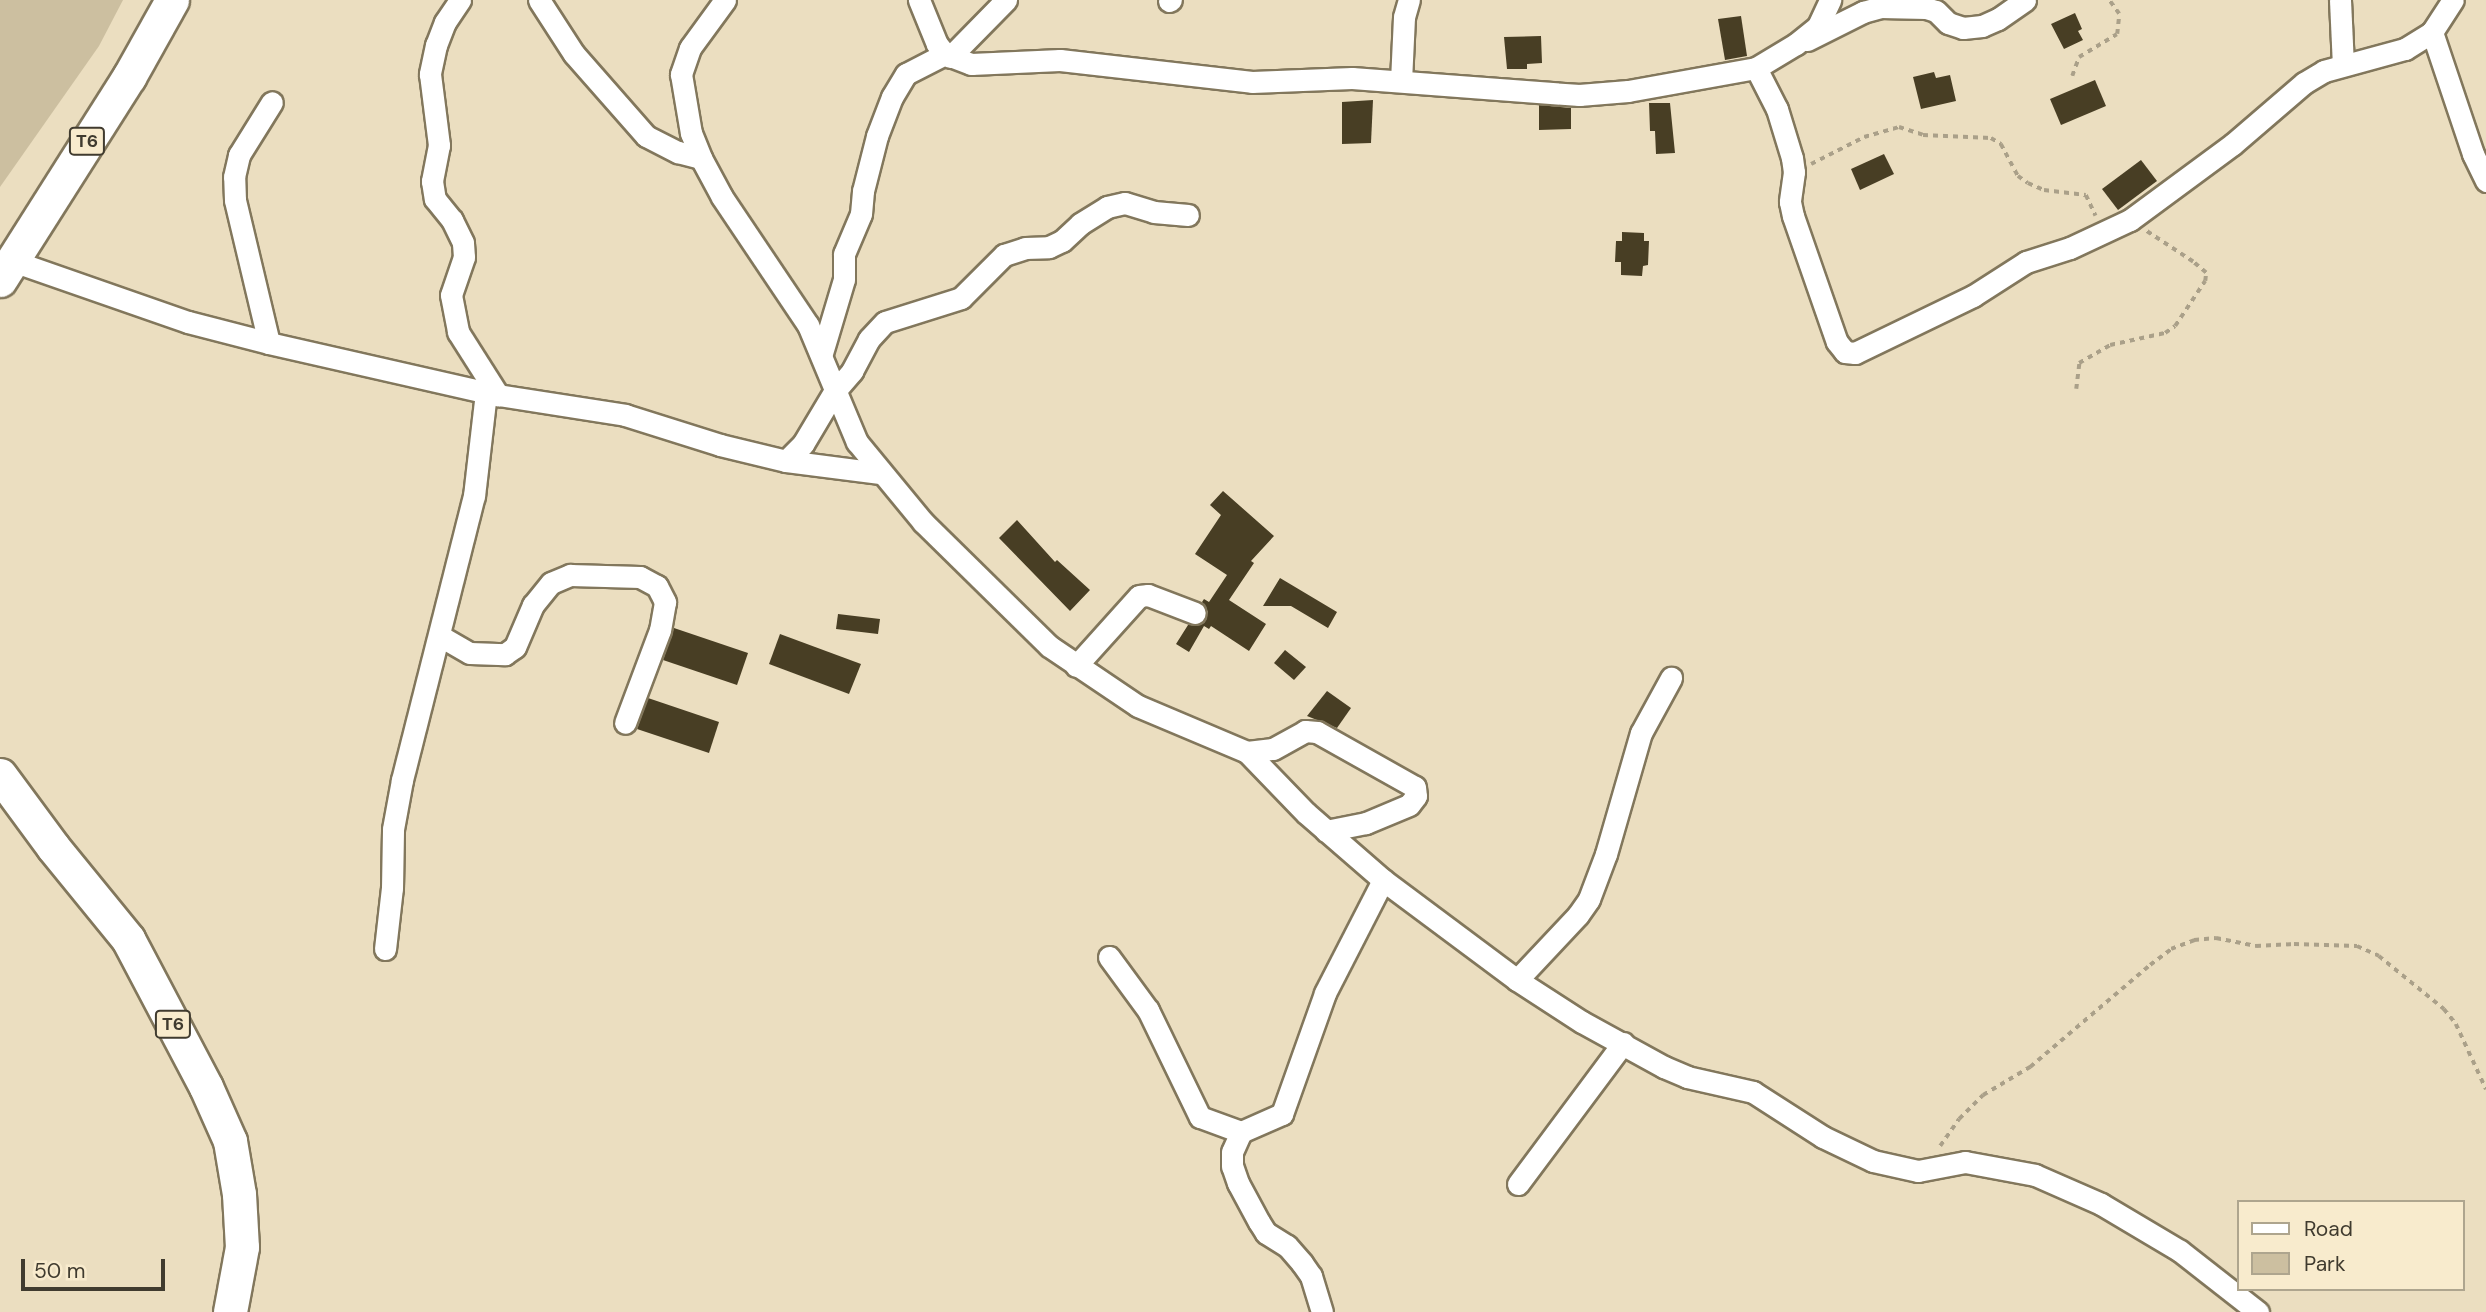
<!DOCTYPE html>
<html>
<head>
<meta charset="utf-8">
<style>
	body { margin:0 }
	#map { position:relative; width:2486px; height:1312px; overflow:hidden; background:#ebdec0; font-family:"DM Sans",sans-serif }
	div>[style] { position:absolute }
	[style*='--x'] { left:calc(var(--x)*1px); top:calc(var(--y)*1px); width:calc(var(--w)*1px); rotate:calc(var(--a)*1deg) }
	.green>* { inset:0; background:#ccbfa0 }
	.building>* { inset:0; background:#483e24 }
	.path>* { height:3.5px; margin-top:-1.75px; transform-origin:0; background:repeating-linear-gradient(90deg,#aaa089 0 5px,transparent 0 10px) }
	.roads { filter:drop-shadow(2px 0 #82775c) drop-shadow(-2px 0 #82775c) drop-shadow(0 2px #82775c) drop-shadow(0 -2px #82775c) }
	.minor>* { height:21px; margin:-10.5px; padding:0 10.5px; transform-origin:10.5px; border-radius:10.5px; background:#fff }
	.trunk>* { height:33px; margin:-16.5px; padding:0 16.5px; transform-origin:16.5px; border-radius:16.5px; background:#fff }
	span { translate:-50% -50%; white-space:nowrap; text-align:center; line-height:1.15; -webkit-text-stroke:7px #f8ebcd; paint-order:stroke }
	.shield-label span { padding:2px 5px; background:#f8ebcd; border:2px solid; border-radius:5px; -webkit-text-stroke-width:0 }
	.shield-label { font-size:18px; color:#403b2f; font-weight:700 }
	.legend { position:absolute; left:2237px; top:1200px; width:228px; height:91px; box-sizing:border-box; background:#f8ebcd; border:2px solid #aea58e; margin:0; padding:9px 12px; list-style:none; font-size:21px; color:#403b2f }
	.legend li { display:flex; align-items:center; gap:14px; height:35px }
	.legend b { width:35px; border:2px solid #aea58e }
	.scale { position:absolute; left:21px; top:1259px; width:144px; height:32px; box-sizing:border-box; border:4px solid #403b2f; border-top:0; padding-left:9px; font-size:21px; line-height:24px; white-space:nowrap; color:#403b2f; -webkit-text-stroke:5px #f8ebcd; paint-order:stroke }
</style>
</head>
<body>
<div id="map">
	<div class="green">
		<i style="clip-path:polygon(0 0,123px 0,99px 46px,0 187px)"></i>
	</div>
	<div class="building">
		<i style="clip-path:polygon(2075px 13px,2082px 29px,2078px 31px,2083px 40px,2064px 49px,2051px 24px)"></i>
		<i style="clip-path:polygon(1741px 16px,1747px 56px,1725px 60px,1718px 19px)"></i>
		<i style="clip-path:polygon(1541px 36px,1542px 63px,1527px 64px,1527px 69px,1507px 69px,1504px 37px)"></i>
		<i style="clip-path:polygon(1934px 72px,1936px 78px,1950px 75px,1956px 101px,1921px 109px,1913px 77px)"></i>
		<i style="clip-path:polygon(2095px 80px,2106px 106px,2061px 125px,2050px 99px)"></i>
		<i style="clip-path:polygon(1373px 100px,1371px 143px,1342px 144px,1342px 102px)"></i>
		<i style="clip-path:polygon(1649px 103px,1670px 103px,1675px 153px,1656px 154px,1655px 131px,1650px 131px)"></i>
		<i style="clip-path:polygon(1539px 105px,1571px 108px,1571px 129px,1539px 130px)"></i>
		<i style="clip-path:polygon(1884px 154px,1894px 174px,1860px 190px,1851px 169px)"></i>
		<i style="clip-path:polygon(2141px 160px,2157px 181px,2118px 210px,2102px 189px)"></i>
		<i style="clip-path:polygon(1622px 232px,1644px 233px,1644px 241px,1649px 241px,1648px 265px,1643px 266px,1642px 276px,1621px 275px,1621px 262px,1615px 262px,1616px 241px,1622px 241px)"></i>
		<i style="clip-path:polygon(1223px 491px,1274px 536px,1251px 561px,1254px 563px,1229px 600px,1266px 624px,1249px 651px,1211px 626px,1209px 629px,1204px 626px,1189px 652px,1176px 644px,1188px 625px,1204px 623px,1208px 612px,1202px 602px,1204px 599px,1209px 602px,1227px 575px,1195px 554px,1221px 515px,1210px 505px)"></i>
		<i style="clip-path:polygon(1017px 520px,1055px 562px,1057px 560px,1090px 590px,1070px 611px,999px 538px)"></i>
		<i style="clip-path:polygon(1280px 578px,1337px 612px,1328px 628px,1291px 606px,1263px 606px)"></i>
		<i style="clip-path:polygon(838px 614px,880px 619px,878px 634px,836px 629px)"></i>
		<i style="clip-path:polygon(674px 628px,748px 653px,737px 685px,663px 660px)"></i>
		<i style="clip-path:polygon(780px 634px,861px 664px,849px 694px,769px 664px)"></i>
		<i style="clip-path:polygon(1285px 650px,1306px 667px,1294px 680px,1274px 663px)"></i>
		<i style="clip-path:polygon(1327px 691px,1351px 708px,1337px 728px,1307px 716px)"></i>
		<i style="clip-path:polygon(648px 698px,719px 722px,709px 753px,637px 729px)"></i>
	</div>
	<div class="path">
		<i style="--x:2072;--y:76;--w:20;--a:-70"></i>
		<i style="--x:2079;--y:57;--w:44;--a:-31.2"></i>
		<i style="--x:2117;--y:34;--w:20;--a:-84"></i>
		<i style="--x:2119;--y:14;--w:17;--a:-126"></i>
		<i style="--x:1811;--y:164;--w:59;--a:-27"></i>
		<i style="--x:1864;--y:137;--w:36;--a:-16"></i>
		<i style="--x:1899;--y:127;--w:25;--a:18"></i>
		<i style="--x:1923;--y:135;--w:68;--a:2.5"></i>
		<i style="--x:1991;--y:138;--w:12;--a:31"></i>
		<i style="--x:2001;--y:144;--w:36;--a:62"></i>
		<i style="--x:2018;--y:176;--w:12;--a:35"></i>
		<i style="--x:2028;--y:183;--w:17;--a:24"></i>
		<i style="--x:2044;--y:190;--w:42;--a:6.8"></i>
		<i style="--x:2086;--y:195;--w:23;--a:65"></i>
		<i style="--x:2076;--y:389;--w:26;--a:-83"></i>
		<i style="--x:2079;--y:363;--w:36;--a:-30"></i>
		<i style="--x:2110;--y:345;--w:56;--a:-12.3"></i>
		<i style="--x:2165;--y:333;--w:12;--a:-35"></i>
		<i style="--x:2175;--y:326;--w:54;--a:-56.3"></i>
		<i style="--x:2205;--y:281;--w:8;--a:-83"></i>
		<i style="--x:2206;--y:273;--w:17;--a:-140"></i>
		<i style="--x:2193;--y:262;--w:56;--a:-146.6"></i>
		<i style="--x:1940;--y:1146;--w:33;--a:-55"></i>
		<i style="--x:1959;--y:1119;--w:34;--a:-45"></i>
		<i style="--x:1983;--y:1095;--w:55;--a:-30.8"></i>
		<i style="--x:2030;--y:1067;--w:157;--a:-40.4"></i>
		<i style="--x:2150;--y:965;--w:26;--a:-37"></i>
		<i style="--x:2171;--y:949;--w:25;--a:-21"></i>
		<i style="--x:2194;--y:940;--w:22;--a:-5"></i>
		<i style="--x:2216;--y:938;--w:41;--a:11.3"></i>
		<i style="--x:2256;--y:946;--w:38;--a:-3"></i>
		<i style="--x:2294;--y:944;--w:63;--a:1.8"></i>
		<i style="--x:2357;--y:946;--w:24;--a:24"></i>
		<i style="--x:2379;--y:956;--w:84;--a:39.2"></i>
		<i style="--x:2444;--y:1009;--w:19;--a:51"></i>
		<i style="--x:2456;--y:1024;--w:72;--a:65.2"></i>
	</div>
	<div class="roads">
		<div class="minor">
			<i style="--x:460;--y:0;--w:27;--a:124"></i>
			<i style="--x:445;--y:22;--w:25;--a:111"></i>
			<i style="--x:436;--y:45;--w:30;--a:102"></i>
			<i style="--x:430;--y:74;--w:72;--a:82.8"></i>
			<i style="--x:439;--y:145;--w:37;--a:101"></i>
			<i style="--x:432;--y:181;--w:18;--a:81"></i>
			<i style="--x:435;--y:199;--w:27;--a:51"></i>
			<i style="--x:452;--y:220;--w:25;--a:64"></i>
			<i style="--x:463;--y:243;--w:14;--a:86"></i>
			<i style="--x:464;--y:257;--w:40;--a:108.9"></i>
			<i style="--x:451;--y:295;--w:38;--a:79"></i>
			<i style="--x:458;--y:332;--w:75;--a:57.6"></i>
			<i style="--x:539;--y:0;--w:64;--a:57.1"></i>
			<i style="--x:574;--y:54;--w:109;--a:48.7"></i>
			<i style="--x:646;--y:136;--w:36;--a:27"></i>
			<i style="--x:678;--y:152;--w:24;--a:15"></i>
			<i style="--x:725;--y:0;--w:59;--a:126.1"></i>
			<i style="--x:690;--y:48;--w:28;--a:109"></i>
			<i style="--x:681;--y:74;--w:60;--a:80.4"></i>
			<i style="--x:691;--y:133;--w:27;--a:68"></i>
			<i style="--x:701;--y:158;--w:44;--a:61.7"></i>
			<i style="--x:722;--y:197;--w:154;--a:56.1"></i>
			<i style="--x:808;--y:325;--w:127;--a:67.3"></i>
			<i style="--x:857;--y:442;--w:104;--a:50.5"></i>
			<i style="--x:923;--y:522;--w:177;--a:44.5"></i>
			<i style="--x:1049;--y:646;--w:107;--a:34"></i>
			<i style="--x:1138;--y:706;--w:118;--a:22.9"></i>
			<i style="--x:1247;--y:752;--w:85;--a:46"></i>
			<i style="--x:1306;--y:813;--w:102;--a:41"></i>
			<i style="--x:1383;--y:880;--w:167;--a:36.7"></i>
			<i style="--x:1517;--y:980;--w:77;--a:32.9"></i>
			<i style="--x:1582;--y:1022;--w:94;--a:28.8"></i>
			<i style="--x:1664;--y:1067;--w:25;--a:23"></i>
			<i style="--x:1687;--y:1077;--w:68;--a:12.8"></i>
			<i style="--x:1753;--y:1092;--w:83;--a:32.7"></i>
			<i style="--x:1823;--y:1137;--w:55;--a:25.6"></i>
			<i style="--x:1873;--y:1161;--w:46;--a:12.5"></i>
			<i style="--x:1918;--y:1171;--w:48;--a:-10.8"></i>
			<i style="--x:1965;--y:1162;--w:71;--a:10.5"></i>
			<i style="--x:2035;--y:1175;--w:72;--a:23.7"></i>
			<i style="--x:2101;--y:1204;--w:92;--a:30.7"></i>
			<i style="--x:2180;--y:1251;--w:99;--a:38"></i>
			<i style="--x:919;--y:0;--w:48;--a:67.8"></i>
			<i style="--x:937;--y:44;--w:13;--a:51"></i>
			<i style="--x:945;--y:54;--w:28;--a:21"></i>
			<i style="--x:971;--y:64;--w:89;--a:-2.6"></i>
			<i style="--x:1060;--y:60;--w:193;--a:6.5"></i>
			<i style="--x:1252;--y:82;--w:100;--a:-2.3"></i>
			<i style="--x:1352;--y:78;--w:228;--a:4.3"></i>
			<i style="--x:1579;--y:95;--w:49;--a:-4.7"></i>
			<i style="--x:1628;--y:91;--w:130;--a:-10.2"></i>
			<i style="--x:1756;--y:68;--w:47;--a:-31"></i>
			<i style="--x:1796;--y:44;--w:28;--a:-39"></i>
			<i style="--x:1818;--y:26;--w:29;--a:-65"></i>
			<i style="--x:2340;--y:0;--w:65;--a:87.4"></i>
			<i style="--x:1169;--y:1;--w:2;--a:-27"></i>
			<i style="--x:2432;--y:32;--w:129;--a:71.4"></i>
			<i style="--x:2473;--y:154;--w:30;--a:64"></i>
			<i style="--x:1807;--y:40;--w:63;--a:-26.6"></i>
			<i style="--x:1863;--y:12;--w:18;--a:-16"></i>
			<i style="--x:1880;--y:7;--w:46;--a:1.2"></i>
			<i style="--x:1926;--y:8;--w:10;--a:17"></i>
			<i style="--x:1936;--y:11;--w:17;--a:45"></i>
			<i style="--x:1948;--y:23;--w:16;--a:18"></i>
			<i style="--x:1963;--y:28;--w:19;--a:-6"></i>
			<i style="--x:1982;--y:26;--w:17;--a:-24"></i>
			<i style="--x:1998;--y:19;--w:33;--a:-35"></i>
			<i style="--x:950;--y:57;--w:80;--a:-45.5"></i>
			<i style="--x:1756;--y:68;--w:46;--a:62.9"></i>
			<i style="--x:1777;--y:109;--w:51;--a:73"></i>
			<i style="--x:1792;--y:158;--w:14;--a:82"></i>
			<i style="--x:1794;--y:172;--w:30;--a:98"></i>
			<i style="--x:1790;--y:202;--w:14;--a:78"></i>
			<i style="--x:1793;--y:216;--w:133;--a:70.8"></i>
			<i style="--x:1837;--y:342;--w:13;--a:51"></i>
			<i style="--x:1845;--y:352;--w:10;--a:6"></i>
			<i style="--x:1855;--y:353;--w:131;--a:-25.8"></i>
			<i style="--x:1973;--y:296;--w:63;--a:-32.7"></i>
			<i style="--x:2026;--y:262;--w:46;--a:-17.7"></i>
			<i style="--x:2070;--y:248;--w:66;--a:-25"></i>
			<i style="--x:2130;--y:220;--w:128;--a:-36.4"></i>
			<i style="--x:2233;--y:144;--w:94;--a:-40.7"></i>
			<i style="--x:2304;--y:83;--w:23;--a:-31"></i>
			<i style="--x:2324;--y:71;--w:84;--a:-15.2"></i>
			<i style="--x:2405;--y:49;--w:32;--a:-32"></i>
			<i style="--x:2432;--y:32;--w:38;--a:-57"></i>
			<i style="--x:1401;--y:81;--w:64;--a:-87.3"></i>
			<i style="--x:1404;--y:17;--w:18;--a:-74"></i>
			<i style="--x:10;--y:260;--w:188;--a:19.2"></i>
			<i style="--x:188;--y:322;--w:84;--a:14.5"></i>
			<i style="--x:269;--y:343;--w:235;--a:12.8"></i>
			<i style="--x:498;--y:395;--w:129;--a:8.9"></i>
			<i style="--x:625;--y:415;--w:100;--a:17.5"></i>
			<i style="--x:720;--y:445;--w:68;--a:13.6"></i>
			<i style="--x:786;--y:461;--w:95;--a:7.3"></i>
			<i style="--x:269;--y:343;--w:147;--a:-103.4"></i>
			<i style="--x:235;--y:200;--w:23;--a:-92"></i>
			<i style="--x:234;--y:177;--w:23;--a:-77"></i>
			<i style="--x:239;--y:155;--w:62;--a:-58.1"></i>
			<i style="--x:822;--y:353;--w:77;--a:-73.4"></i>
			<i style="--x:844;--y:279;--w:25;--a:-90"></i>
			<i style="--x:844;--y:254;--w:43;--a:-67"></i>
			<i style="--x:861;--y:214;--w:23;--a:-85"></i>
			<i style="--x:863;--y:191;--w:57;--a:-75.7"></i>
			<i style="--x:877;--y:136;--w:42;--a:-69"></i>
			<i style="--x:892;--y:97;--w:27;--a:-59"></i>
			<i style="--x:906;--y:74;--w:44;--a:-27.1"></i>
			<i style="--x:786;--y:461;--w:24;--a:-45"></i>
			<i style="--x:803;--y:444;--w:61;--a:-59.2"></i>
			<i style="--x:834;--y:392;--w:28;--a:-49"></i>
			<i style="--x:852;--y:371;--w:36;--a:-62"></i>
			<i style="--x:869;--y:339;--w:23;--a:-47"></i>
			<i style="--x:885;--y:322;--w:80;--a:-17.5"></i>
			<i style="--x:961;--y:298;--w:61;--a:-45"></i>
			<i style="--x:1004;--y:255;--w:22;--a:-18"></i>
			<i style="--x:1025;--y:248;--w:24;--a:-2"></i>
			<i style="--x:1049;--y:247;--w:14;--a:-25"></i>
			<i style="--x:1062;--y:241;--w:25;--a:-43"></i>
			<i style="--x:1080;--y:224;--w:32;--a:-32"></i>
			<i style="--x:1107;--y:207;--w:18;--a:-13"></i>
			<i style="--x:1125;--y:203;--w:30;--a:17"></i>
			<i style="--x:1154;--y:212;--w:34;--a:5"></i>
			<i style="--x:440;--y:636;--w:34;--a:30"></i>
			<i style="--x:470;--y:653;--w:35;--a:2"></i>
			<i style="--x:505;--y:654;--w:12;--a:-35"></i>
			<i style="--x:515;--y:647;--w:46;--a:-66.8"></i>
			<i style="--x:533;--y:605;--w:28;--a:-51"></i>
			<i style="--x:551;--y:583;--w:21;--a:-23"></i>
			<i style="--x:570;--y:575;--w:70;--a:1.6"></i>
			<i style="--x:640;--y:577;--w:19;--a:28"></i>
			<i style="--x:657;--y:586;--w:18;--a:63"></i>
			<i style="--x:665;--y:602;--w:28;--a:100"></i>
			<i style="--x:660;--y:630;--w:99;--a:110.6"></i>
			<i style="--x:1076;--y:666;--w:94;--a:-48"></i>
			<i style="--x:1139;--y:596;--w:9;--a:-6"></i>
			<i style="--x:1148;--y:595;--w:50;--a:21"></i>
			<i style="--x:1247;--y:752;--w:26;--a:-7"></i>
			<i style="--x:1273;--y:749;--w:37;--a:-29"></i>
			<i style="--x:1305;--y:731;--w:12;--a:5"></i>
			<i style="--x:1317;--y:732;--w:112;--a:29.3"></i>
			<i style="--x:1415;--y:787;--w:9;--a:84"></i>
			<i style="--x:1416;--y:796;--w:11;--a:128"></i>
			<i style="--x:1409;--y:805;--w:47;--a:157.3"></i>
			<i style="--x:1366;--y:823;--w:41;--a:168.7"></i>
			<i style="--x:385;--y:949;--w:61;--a:-83.5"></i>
			<i style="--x:392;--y:888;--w:59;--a:-89"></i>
			<i style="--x:393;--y:829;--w:50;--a:-79.6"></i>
			<i style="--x:402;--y:780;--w:293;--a:-75.8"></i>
			<i style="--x:474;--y:496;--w:105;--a:-83.4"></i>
			<i style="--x:1109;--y:957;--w:66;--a:53.7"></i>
			<i style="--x:1148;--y:1010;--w:119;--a:64.1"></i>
			<i style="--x:1200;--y:1117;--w:44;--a:20.1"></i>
			<i style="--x:1517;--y:980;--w:89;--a:-46.8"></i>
			<i style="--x:1578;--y:915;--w:19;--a:-55"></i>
			<i style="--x:1589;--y:899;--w:48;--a:-69.3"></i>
			<i style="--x:1606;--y:854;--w:126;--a:-73.9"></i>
			<i style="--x:1641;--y:733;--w:63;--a:-61.4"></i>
			<i style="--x:1518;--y:1184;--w:176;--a:-53.3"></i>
			<i style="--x:1322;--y:1312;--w:38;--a:-107"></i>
			<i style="--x:1311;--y:1276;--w:16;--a:-125"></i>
			<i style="--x:1302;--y:1263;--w:23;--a:-131"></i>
			<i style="--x:1287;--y:1246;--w:25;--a:-148"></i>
			<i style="--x:1266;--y:1233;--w:13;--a:-122"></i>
			<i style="--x:1259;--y:1222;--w:44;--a:-118.3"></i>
			<i style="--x:1238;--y:1183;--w:18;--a:-109"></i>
			<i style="--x:1232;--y:1166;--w:14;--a:-90"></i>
			<i style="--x:1232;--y:1152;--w:22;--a:-66"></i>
			<i style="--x:1241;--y:1132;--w:45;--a:-23.7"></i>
			<i style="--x:1282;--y:1114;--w:128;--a:-70.4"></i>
			<i style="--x:1325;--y:993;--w:127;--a:-62.8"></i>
		</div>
		<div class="trunk">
			<i style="--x:0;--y:280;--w:241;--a:-57.6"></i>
			<i style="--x:129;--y:77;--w:88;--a:-60.8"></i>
			<i style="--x:0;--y:775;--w:89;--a:53.6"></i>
			<i style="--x:53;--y:847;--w:119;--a:50.8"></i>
			<i style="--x:128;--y:939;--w:167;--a:62.2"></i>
			<i style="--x:206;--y:1087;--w:59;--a:66"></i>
			<i style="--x:230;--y:1141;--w:54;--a:80.4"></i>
			<i style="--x:239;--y:1194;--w:53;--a:86.8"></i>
			<i style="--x:242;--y:1247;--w:66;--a:100.5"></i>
		</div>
	</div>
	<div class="shield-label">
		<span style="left:87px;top:141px">T6</span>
		<span style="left:173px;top:1024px">T6</span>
	</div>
	<ul class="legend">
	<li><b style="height:9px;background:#fff"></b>Road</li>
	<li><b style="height:19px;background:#ccbfa0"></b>Park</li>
	</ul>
	<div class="scale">50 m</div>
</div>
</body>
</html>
